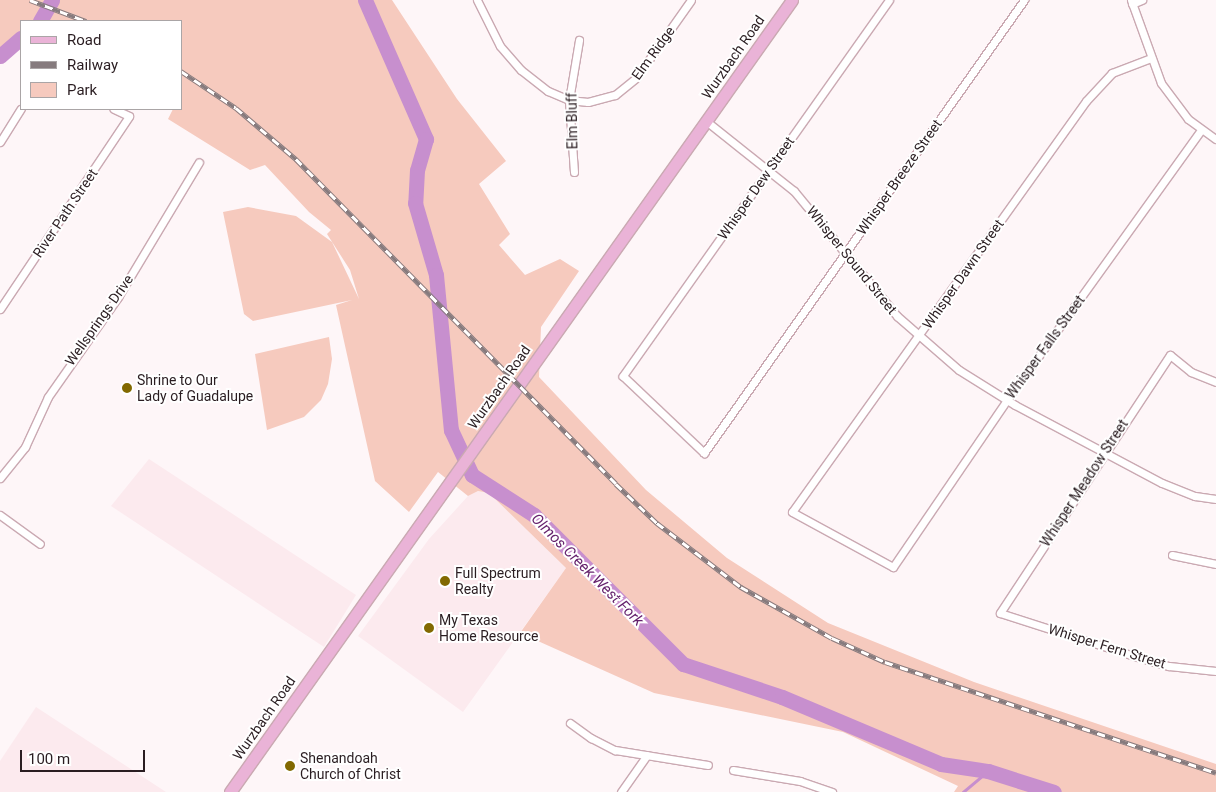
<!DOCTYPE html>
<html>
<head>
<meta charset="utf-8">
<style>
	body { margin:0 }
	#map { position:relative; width:1216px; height:792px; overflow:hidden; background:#fef6f8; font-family:Roboto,sans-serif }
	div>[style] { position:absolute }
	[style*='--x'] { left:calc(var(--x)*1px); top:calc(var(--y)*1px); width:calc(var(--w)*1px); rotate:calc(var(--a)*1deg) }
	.built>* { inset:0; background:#fceaee }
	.green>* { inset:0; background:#f6cabe }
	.stream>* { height:2.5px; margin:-1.25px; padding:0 1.25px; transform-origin:1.25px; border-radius:1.25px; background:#c78fce }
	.river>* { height:15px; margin:-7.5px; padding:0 7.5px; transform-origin:7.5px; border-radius:7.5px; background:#c78fce }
	.roads { filter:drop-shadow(1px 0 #caa9b2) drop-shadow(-1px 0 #caa9b2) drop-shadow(0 1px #caa9b2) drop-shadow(0 -1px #caa9b2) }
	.street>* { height:7px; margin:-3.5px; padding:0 3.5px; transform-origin:3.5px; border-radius:3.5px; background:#fff }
	.primary>* { height:11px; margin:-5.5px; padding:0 5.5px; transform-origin:5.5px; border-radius:5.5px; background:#eab3d7 }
	.rail>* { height:4.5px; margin-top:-2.25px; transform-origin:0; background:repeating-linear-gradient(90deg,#fff 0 8px,#867b7e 0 16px); box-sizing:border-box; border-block:1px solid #867b7e }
	.dots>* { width:14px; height:14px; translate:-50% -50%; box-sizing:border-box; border:2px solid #fff; border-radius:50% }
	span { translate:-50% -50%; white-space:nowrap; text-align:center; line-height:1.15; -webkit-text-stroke:4px #fff; paint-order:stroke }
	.street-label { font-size:14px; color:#2a1d21 }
	.poi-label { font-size:14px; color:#2a1d21 }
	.left { translate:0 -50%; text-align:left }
	.water-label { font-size:15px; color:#65226d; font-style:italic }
	.legend { position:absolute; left:20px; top:20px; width:162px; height:90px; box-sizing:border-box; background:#fff; border:1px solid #aaa5a6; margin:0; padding:6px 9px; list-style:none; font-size:15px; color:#2a1d21 }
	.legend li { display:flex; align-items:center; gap:10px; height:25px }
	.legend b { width:25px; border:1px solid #aaa5a6 }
	.scale { position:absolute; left:20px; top:750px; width:125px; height:22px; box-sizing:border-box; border:2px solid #2a1d21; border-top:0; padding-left:6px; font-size:15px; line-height:18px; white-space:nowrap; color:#2a1d21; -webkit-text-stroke:4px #fff; paint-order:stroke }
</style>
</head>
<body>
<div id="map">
	<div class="built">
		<i style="clip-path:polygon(149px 459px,356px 595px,324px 647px,111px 506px)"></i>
		<i style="clip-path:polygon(478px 491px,489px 493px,566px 568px,463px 712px,358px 636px,429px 539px,468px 496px)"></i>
		<i style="clip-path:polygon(36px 707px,166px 792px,0 792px,0 761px)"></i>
	</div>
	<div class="green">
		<i style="clip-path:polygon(0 0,392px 0,457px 99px,506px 161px,479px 184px,510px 234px,499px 245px,525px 275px,560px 259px,579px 271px,541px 327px,539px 377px,646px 490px,727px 558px,828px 623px,974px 682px,1216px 764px,1216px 792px,954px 792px,958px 786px,843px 732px,654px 693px,520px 633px,566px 568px,489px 493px,478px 491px,468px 496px,438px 472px,409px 512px,375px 481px,336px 305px,352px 300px,253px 321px,244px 314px,223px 212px,248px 207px,296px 216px,332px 242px,359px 299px,350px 270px,327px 234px,331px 230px,309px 212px,265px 165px,250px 170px,168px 119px,173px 109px,181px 109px,181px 21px,21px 21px,21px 41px,0 60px)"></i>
		<i style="clip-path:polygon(329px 337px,332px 359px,328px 384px,321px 400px,304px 417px,267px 430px,255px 354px)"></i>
	</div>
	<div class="stream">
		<i style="--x:963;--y:792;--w:33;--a:-40"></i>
	</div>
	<div class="river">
		<i style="--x:365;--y:0;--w:152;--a:66.3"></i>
		<i style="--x:426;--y:139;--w:32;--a:106"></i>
		<i style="--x:417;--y:170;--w:33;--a:93"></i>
		<i style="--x:415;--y:203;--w:75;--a:73.7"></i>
		<i style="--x:436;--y:275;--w:156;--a:84.5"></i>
		<i style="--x:451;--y:430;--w:50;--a:65"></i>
		<i style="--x:472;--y:475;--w:74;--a:32.8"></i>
		<i style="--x:534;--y:515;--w:211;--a:45"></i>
		<i style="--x:683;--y:664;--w:104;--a:18.4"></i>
		<i style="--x:782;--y:697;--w:173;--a:22.8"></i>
		<i style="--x:941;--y:764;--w:48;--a:8.5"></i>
		<i style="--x:988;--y:771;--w:69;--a:17.7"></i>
		<i style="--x:40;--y:21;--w:24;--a:-60"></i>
		<i style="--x:0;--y:56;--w:28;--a:-41"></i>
	</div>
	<div class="roads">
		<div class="street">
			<i style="--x:477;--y:0;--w:51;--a:63.4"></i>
			<i style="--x:500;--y:46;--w:32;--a:49"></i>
			<i style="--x:521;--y:70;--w:34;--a:38"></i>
			<i style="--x:548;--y:91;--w:23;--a:23"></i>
			<i style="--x:569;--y:100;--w:19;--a:6"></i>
			<i style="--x:588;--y:102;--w:28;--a:-15"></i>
			<i style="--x:615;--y:95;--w:27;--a:-39"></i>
			<i style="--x:636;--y:78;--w:95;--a:-54.8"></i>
			<i style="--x:889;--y:0;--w:461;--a:125.3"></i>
			<i style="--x:623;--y:376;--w:112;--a:43.5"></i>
			<i style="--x:704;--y:453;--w:555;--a:-54.76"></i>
			<i style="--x:1131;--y:0;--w:88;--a:70.1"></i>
			<i style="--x:1161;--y:83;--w:45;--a:53.1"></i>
			<i style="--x:1188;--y:119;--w:34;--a:36"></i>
			<i style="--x:1132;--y:4;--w:11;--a:-22"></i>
			<i style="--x:1151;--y:58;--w:42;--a:159"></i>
			<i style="--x:1112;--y:73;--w:38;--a:133"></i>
			<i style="--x:1086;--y:101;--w:505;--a:125.58"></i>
			<i style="--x:792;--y:512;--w:115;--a:28.6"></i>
			<i style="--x:893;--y:567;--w:202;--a:-55.7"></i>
			<i style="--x:1007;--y:400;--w:332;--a:-54.3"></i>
			<i style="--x:706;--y:121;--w:112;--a:38.5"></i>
			<i style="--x:794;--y:191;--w:162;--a:50.5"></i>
			<i style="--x:897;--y:316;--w:82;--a:41.1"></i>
			<i style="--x:959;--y:370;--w:66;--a:32"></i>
			<i style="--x:1015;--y:405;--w:166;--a:28"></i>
			<i style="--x:1162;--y:483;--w:35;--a:22"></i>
			<i style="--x:1195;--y:496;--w:21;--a:8"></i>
			<i style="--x:0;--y:142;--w:39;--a:-58"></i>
			<i style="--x:574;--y:172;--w:72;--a:-94"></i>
			<i style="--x:569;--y:100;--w:61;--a:-80.5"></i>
			<i style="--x:0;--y:309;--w:232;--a:-56.2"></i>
			<i style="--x:129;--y:116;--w:17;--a:-155"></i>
			<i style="--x:1216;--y:382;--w:27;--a:-158"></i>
			<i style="--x:1191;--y:372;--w:27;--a:-141"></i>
			<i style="--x:1170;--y:355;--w:309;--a:123.4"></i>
			<i style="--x:1000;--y:613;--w:144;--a:17.8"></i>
			<i style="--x:1137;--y:657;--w:33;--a:16"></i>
			<i style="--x:1169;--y:666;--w:47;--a:6.1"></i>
			<i style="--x:0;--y:478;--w:40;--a:-51"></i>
			<i style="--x:25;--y:447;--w:55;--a:-65.3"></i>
			<i style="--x:48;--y:397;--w:122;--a:-55"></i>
			<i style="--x:118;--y:297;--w:157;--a:-59"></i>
			<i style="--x:0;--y:515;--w:49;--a:35.9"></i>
			<i style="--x:1172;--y:555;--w:45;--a:11.6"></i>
			<i style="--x:570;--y:723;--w:26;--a:36"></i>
			<i style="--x:591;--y:738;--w:27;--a:27"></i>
			<i style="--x:615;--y:750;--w:94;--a:9.2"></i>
			<i style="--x:733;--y:770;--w:68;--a:9.3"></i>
			<i style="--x:800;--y:781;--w:34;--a:19"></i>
			<i style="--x:621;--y:792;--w:45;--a:-54.9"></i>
		</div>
		<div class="primary">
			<i style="--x:230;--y:792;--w:971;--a:-54.64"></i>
		</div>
	</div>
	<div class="rail">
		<i style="--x:30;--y:0;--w:60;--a:20.6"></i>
		<i style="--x:181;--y:71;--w:66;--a:33.9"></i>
		<i style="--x:236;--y:108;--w:79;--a:40.4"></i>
		<i style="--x:296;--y:159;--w:456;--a:45.4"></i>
		<i style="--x:616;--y:484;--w:57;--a:43.6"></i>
		<i style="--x:657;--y:523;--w:106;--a:37.3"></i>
		<i style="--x:741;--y:587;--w:104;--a:29.3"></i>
		<i style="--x:832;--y:638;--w:58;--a:24.4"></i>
		<i style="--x:885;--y:662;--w:349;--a:18.5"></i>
	</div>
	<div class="dots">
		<i style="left:127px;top:388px;background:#826901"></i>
		<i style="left:445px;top:581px;background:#826901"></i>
		<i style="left:429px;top:628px;background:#826901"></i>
		<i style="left:290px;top:766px;background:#826901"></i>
	</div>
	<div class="street-label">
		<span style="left:653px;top:53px;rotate:-54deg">Elm Ridge</span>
		<span style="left:733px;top:57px;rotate:-55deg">Wurzbach Road</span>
		<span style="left:572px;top:121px;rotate:-91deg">Elm Bluff</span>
		<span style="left:899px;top:177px;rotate:-55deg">Whisper Breeze Street</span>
		<span style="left:756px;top:188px;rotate:-55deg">Whisper Dew Street</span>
		<span style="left:65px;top:213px;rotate:-56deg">River Path Street</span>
		<span style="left:852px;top:260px;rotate:51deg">Whisper Sound Street</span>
		<span style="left:963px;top:274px;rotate:-55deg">Whisper Dawn Street</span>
		<span style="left:99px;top:320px;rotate:-55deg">Wellsprings Drive</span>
		<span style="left:1045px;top:347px;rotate:-54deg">Whisper Falls Street</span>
		<span style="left:499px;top:387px;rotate:-55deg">Wurzbach Road</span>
		<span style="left:1084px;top:483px;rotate:-57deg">Whisper Meadow Street</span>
		<span style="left:1107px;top:646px;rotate:17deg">Whisper Fern Street</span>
		<span style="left:264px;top:718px;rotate:-55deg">Wurzbach Road</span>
	</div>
	<div class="poi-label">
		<span class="left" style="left:137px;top:388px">Shrine to Our<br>Lady of Guadalupe</span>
		<span class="left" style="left:455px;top:581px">Full Spectrum<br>Realty</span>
		<span class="left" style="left:439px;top:628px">My Texas<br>Home Resource</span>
		<span class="left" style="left:300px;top:766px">Shenandoah<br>Church of Christ</span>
	</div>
	<div class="water-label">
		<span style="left:587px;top:570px;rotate:45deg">Olmos Creek West Fork</span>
	</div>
	<ul class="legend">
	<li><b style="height:6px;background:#eab3d7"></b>Road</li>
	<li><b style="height:6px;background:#867b7e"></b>Railway</li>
	<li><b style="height:14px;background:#f6cabe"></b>Park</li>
	</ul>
	<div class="scale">100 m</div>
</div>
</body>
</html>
